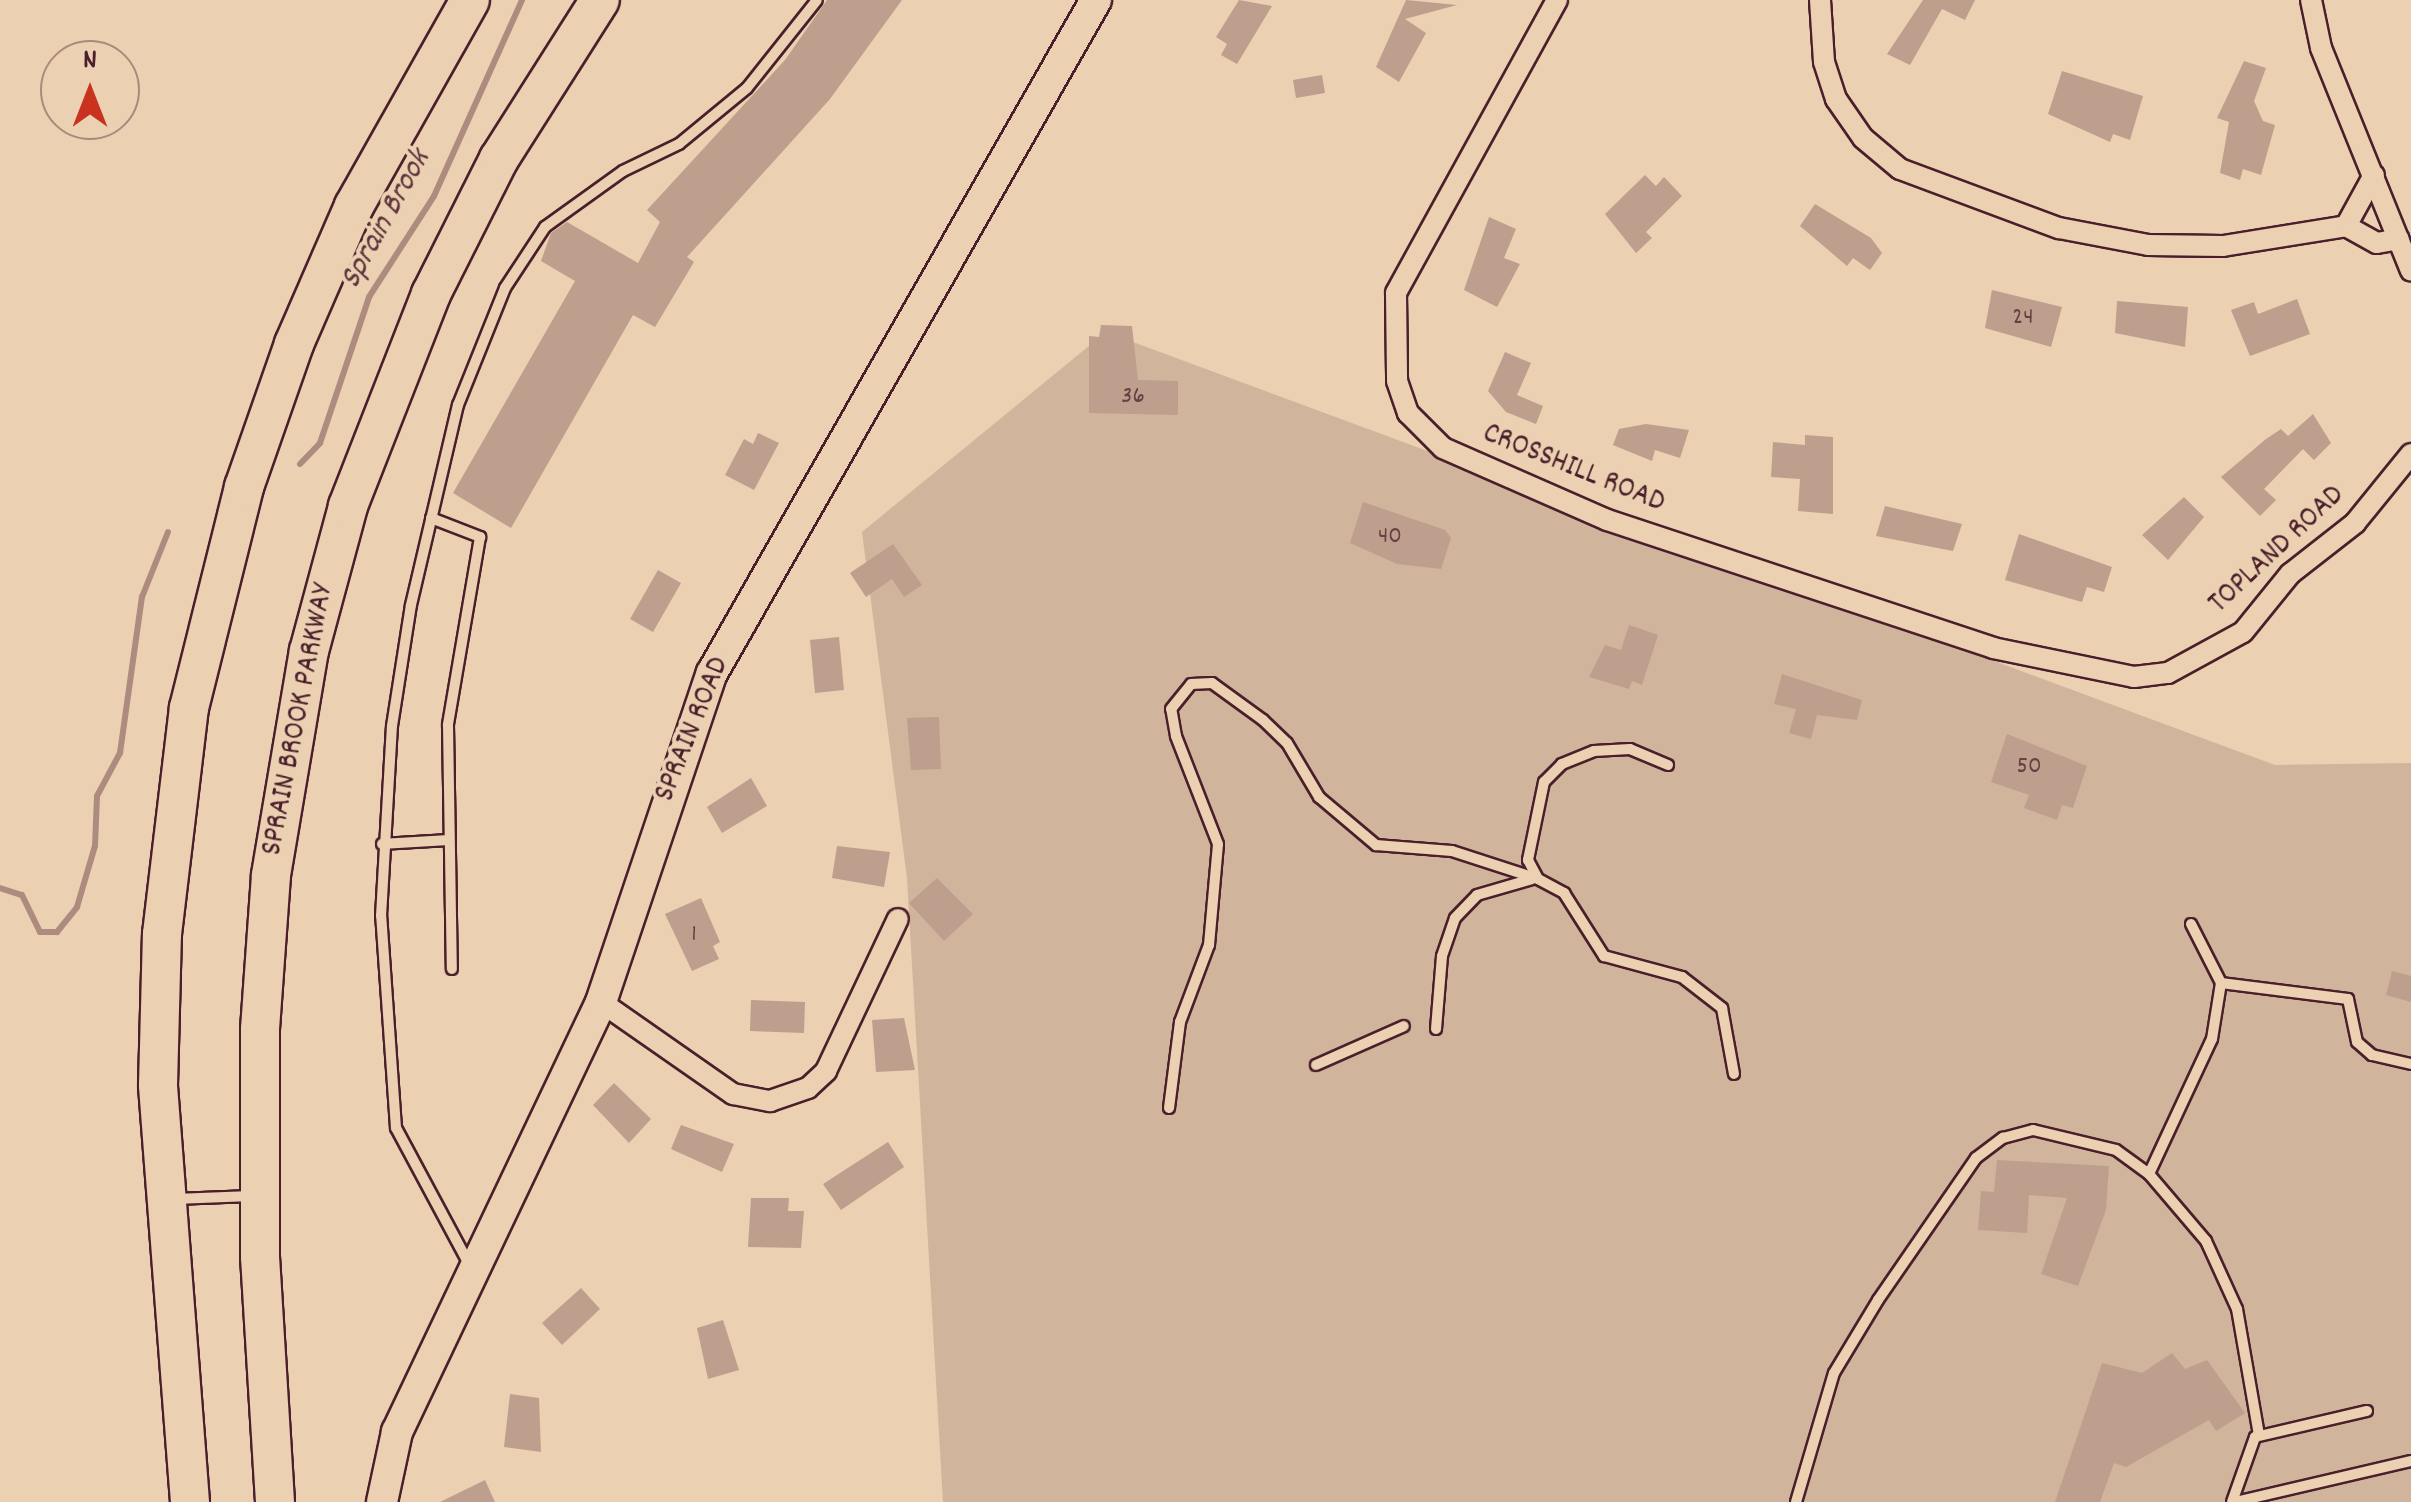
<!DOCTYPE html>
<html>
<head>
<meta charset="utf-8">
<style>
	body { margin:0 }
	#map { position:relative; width:2411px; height:1502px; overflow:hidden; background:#ebd0b2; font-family:Dekko,sans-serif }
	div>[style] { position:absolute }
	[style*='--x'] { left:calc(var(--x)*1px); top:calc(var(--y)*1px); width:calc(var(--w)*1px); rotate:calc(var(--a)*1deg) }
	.green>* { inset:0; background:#d0b49c }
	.stream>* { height:6px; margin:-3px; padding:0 3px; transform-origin:3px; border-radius:3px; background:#ad8c7f }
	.building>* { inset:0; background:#be9f8d }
	.roads { filter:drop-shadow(2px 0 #4a1f2b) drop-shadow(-2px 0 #4a1f2b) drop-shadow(0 2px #4a1f2b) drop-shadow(0 -2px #4a1f2b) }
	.lane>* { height:10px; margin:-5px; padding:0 5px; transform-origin:5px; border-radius:5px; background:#ebd0b2 }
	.street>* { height:20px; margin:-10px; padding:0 10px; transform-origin:10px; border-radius:10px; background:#ebd0b2 }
	.secondary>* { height:30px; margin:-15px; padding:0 15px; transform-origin:15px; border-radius:15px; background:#ebd0b2 }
	.highway>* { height:38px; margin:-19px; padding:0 19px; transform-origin:19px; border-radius:19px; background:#ebd0b2 }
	span { translate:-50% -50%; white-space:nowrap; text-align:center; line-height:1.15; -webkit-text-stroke:8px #ebd0b2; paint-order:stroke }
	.number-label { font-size:25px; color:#673f44 }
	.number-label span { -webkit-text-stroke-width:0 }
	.street-label { font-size:30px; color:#4a1f2b }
	.water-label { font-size:32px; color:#5e353c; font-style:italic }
	.north { position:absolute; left:40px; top:40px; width:100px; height:100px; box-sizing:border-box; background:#ebd0b2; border:2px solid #ab897c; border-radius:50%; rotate:0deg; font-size:28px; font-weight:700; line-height:40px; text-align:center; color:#4a1f2b }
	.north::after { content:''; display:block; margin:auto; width:35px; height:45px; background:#c8321e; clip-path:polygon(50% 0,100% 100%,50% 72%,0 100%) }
</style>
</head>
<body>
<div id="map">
	<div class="green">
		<i style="clip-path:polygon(1106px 332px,2275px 765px,2411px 763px,2411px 1502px,943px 1502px,907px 878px,862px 532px)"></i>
	</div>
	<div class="stream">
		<i style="--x:300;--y:464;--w:29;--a:-46"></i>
		<i style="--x:320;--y:443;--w:154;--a:-71.4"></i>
		<i style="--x:369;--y:297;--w:120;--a:-57.2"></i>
		<i style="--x:434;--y:196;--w:215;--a:-65.8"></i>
		<i style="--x:0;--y:888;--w:23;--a:18"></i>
		<i style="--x:22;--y:895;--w:41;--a:64.1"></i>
		<i style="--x:40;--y:932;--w:17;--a:0"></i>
		<i style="--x:57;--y:932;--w:32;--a:-51"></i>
		<i style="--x:77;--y:907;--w:64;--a:-73.6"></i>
		<i style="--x:95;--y:846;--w:50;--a:-87.7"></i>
		<i style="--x:97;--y:796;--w:49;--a:-61.9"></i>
		<i style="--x:120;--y:753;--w:158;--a:-82"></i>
		<i style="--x:142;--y:597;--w:70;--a:-68.2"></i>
	</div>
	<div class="building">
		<i style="clip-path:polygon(827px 0,902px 0,830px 99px,687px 257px,694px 262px,655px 327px,633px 315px,511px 528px,453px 493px,575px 281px,541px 261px,551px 233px,567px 222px,638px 263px,660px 222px,647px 210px,785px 60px)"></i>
		<i style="clip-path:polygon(1239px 0,1272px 6px,1237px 64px,1221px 55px,1227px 44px,1216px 37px)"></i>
		<i style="clip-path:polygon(1406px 0,1457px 5px,1405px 19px,1426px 33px,1399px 82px,1376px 67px)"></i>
		<i style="clip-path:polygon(1923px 0,1975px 0,1965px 20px,1942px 9px,1910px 65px,1887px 54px)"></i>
		<i style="clip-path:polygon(2244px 61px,2266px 68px,2254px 101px,2263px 121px,2275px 125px,2261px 175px,2243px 169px,2240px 180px,2220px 173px,2229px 122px,2217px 118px)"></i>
		<i style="clip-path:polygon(2062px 71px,2143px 96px,2130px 140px,2113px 134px,2110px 142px,2048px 114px)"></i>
		<i style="clip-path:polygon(1322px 75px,1325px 93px,1296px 98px,1293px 80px)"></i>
		<i style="clip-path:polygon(1645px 175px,1656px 186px,1664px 177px,1682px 196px,1646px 232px,1652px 238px,1636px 253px,1605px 214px)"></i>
		<i style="clip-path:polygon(1815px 204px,1871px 238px,1882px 253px,1870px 270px,1853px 258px,1847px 266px,1800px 226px)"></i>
		<i style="clip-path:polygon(1489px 217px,1516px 229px,1504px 258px,1520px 264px,1497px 307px,1464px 290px)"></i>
		<i style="clip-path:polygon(1992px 290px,2062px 307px,2051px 347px,1985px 328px)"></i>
		<i style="clip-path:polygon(2297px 299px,2310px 334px,2250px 356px,2231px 310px,2254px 302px,2258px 314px)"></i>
		<i style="clip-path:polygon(2117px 301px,2188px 307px,2185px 347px,2115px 333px)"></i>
		<i style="clip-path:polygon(1101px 325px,1132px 326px,1138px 380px,1178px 381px,1178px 415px,1089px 413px,1089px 336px,1099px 337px)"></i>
		<i style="clip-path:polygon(1505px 352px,1531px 363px,1517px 395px,1543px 406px,1536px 424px,1506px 412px,1488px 391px)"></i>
		<i style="clip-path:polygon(2313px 414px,2331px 443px,2314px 460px,2303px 449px,2264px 489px,2276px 500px,2260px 516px,2221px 477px,2266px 439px,2281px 429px,2288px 436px)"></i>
		<i style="clip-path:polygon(1646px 424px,1689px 430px,1680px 458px,1655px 450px,1652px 461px,1613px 445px,1619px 429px)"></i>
		<i style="clip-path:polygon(758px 433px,779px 443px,754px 490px,725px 475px,744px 439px,753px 444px)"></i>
		<i style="clip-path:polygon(1805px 435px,1833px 437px,1833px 514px,1798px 511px,1800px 479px,1771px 477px,1773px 442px,1805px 445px)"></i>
		<i style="clip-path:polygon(2184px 497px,2204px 517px,2168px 560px,2142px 535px)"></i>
		<i style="clip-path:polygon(1363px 502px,1445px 530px,1451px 538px,1441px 569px,1397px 564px,1350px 543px)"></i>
		<i style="clip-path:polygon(1885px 506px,1962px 524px,1953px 551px,1876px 536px)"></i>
		<i style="clip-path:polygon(2019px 534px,2112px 567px,2104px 592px,2087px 587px,2082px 602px,2005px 580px)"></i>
		<i style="clip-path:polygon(893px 544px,922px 585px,904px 597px,892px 579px,866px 597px,850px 573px)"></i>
		<i style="clip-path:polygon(658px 570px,681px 583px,653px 632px,630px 619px)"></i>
		<i style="clip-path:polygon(1629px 625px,1658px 635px,1642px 685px,1632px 681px,1629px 689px,1589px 677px,1605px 645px,1621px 650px)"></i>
		<i style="clip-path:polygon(839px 637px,844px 690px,815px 693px,810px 640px)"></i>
		<i style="clip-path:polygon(1782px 674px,1862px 700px,1857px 720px,1817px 715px,1811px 739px,1789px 733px,1796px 709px,1774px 704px)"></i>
		<i style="clip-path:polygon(939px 717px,941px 769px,911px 770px,907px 718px)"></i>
		<i style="clip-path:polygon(2007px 734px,2087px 766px,2073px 808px,2062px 805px,2057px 820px,2024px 808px,2029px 795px,1991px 782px)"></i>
		<i style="clip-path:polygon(751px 778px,767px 806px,722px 833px,707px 807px)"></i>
		<i style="clip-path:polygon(837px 846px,890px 852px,884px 887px,832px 878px)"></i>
		<i style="clip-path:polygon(937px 878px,973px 914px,944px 941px,909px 903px)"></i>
		<i style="clip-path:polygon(701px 898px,720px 942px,713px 946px,719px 959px,692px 971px,665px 914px)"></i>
		<i style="clip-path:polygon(2392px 971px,2411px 976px,2411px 1002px,2386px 995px)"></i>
		<i style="clip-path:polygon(751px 1000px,805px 1002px,804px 1033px,750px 1031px)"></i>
		<i style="clip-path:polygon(904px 1018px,915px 1070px,876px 1072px,872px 1020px)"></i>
		<i style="clip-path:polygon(614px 1083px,651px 1119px,629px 1143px,593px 1105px)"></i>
		<i style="clip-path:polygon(681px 1125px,734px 1144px,722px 1172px,671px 1149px)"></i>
		<i style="clip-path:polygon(888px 1142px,904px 1167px,841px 1210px,823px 1184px)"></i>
		<i style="clip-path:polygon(1997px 1160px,2109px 1166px,2106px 1210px,2078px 1286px,2041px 1274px,2067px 1198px,2029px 1195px,2027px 1233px,1978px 1230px,1981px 1191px,1994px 1192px)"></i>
		<i style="clip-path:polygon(751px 1198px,789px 1198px,788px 1211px,804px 1211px,801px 1248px,748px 1247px)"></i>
		<i style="clip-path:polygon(581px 1288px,600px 1309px,562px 1345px,542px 1323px)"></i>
		<i style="clip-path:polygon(723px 1320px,739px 1370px,708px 1379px,697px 1328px)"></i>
		<i style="clip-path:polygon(2172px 1353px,2185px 1369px,2207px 1360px,2245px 1413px,2216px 1431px,2209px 1420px,2126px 1467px,2114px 1463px,2100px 1502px,2055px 1502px,2102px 1363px,2142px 1373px)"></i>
		<i style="clip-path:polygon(510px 1394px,539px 1398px,541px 1452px,504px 1447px)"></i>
		<i style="clip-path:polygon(485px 1480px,495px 1502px,440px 1502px)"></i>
	</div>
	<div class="roads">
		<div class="lane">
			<i style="--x:431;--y:518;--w:53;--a:21.2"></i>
			<i style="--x:480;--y:537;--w:191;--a:99.7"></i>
			<i style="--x:448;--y:725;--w:244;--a:89.1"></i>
			<i style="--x:1668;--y:765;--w:41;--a:-157.2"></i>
			<i style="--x:1630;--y:749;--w:36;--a:177"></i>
			<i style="--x:1594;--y:751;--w:35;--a:158"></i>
			<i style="--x:1562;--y:764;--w:25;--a:135"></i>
			<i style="--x:1544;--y:782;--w:80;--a:101.6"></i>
			<i style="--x:1528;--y:860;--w:21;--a:62"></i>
			<i style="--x:1538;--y:879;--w:30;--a:28"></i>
			<i style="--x:1564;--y:893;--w:75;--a:57.6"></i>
			<i style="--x:1604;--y:956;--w:81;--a:15.1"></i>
			<i style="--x:1682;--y:977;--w:51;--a:37.8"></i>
			<i style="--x:1722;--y:1008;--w:67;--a:79.7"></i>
			<i style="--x:382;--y:844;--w:66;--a:-3.5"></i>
			<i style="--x:2191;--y:924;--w:66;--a:63"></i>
			<i style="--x:1436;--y:1029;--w:73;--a:-85.3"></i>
			<i style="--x:1442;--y:956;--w:40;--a:-71.1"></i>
			<i style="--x:1455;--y:918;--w:32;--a:-46"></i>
			<i style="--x:1477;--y:895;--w:57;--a:-16.2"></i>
			<i style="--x:1316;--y:1065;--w:96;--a:-23.9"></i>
			<i style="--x:1169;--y:1108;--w:87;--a:-82.7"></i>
			<i style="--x:1180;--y:1022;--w:82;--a:-69.4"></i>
			<i style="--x:1209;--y:945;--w:101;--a:-84.9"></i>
			<i style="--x:1218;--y:844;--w:116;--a:-111.3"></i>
			<i style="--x:1176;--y:736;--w:27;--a:-100"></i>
			<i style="--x:1171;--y:709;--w:32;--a:-51"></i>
			<i style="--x:1191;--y:684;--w:21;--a:-3"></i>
			<i style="--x:1212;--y:683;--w:63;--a:36"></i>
			<i style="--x:1263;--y:720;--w:33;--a:44"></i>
			<i style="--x:1287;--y:743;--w:63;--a:59.3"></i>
			<i style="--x:1319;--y:797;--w:75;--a:40.1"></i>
			<i style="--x:1376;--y:845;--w:76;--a:4.5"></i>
			<i style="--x:1452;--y:851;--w:90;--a:18"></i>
			<i style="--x:2149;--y:1174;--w:149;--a:-65"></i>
			<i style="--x:2212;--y:1039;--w:57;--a:-80.9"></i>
			<i style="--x:2221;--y:983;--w:128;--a:7.2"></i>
			<i style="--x:2348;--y:999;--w:44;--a:78.2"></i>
			<i style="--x:2357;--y:1042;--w:20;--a:41"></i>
			<i style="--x:2372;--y:1055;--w:40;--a:13"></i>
			<i style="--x:174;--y:1199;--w:78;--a:-2.2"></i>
			<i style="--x:469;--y:1264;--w:154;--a:-118.2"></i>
			<i style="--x:396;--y:1128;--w:213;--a:-94"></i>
			<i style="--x:381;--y:916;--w:190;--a:-86.7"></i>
			<i style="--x:392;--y:726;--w:122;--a:-81.1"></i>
			<i style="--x:411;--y:605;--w:205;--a:-76.8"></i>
			<i style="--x:458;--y:405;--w:126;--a:-68.1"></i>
			<i style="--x:505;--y:288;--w:73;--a:-56.7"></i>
			<i style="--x:545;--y:227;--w:96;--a:-35.7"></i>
			<i style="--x:623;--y:171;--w:62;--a:-25.7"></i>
			<i style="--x:679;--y:144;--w:88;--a:-39.5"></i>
			<i style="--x:747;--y:88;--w:112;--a:-51.5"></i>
			<i style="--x:1796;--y:1502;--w:134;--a:-73.6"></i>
			<i style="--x:1834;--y:1373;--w:85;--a:-58.9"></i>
			<i style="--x:1878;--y:1300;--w:173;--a:-55.4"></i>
			<i style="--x:1976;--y:1158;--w:34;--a:-37"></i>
			<i style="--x:2003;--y:1138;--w:31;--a:-15"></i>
			<i style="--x:2033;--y:1130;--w:85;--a:13.5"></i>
			<i style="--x:2116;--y:1150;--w:41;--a:36"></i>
			<i style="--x:2149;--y:1174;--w:88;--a:49.6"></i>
			<i style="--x:2206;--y:1241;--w:75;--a:65.5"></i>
			<i style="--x:2237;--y:1309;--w:128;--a:80.1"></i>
			<i style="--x:2232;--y:1502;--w:69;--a:-70.5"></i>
			<i style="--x:2255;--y:1437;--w:115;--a:-13.1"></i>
			<i style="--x:2235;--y:1502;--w:181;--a:-13.1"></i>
		</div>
		<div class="street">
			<i style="--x:1557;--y:0;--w:334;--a:118.8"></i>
			<i style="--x:1396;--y:293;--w:88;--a:89.3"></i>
			<i style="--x:1397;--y:381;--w:34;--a:71"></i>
			<i style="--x:1408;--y:413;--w:49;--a:45"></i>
			<i style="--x:1443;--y:448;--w:179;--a:23.7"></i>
			<i style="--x:1607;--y:520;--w:407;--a:18.3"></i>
			<i style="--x:1993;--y:648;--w:144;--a:11.6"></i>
			<i style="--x:2134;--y:677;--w:34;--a:-7"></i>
			<i style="--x:2168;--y:673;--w:85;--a:-28.7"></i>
			<i style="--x:2243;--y:632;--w:75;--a:-51"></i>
			<i style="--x:2290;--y:574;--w:83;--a:-38.1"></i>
			<i style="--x:2355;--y:523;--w:89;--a:-50.9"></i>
			<i style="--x:1820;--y:0;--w:62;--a:86.3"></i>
			<i style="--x:1824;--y:62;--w:39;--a:72"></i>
			<i style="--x:1836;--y:99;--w:47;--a:55.3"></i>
			<i style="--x:1863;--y:138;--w:48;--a:40"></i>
			<i style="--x:1900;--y:169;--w:170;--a:20.4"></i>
			<i style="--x:2059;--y:228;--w:91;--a:10.8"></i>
			<i style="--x:2148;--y:245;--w:75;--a:0.8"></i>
			<i style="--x:2223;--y:246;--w:125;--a:-9.2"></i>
			<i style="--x:2346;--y:226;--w:58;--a:-61.2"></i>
			<i style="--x:2311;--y:0;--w:49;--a:78.2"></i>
			<i style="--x:2321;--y:48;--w:240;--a:68"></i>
			<i style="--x:2346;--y:226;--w:35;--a:29"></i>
			<i style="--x:2377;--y:243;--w:22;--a:-10"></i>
			<i style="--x:601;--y:1002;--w:161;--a:34.9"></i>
			<i style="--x:733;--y:1094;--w:38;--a:11"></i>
			<i style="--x:770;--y:1101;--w:40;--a:-18.9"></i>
			<i style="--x:808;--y:1088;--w:25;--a:-43"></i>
			<i style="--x:826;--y:1071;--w:168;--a:-64.7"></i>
		</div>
		<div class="secondary">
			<i style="--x:382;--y:1502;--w:72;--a:-77.9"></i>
			<i style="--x:397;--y:1432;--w:476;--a:-64.6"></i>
			<i style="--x:601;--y:1002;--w:347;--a:-71.4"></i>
			<i style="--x:712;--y:673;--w:775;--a:-60.29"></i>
		</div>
		<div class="highway">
			<i style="--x:190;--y:1502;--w:418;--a:-94.4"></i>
			<i style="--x:158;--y:1085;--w:151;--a:-88.5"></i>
			<i style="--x:162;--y:934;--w:228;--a:-83.2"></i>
			<i style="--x:189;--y:708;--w:228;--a:-76"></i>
			<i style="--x:244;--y:487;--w:151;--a:-70.7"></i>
			<i style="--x:294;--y:344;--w:150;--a:-66.5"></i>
			<i style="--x:354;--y:206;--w:236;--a:-60.6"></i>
			<i style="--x:275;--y:1502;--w:245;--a:-93.5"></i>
			<i style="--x:260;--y:1257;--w:228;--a:-90"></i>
			<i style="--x:260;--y:1029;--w:154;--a:-85.9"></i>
			<i style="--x:271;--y:875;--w:227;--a:-80.4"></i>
			<i style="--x:309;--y:651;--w:150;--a:-74.9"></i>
			<i style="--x:348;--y:506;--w:228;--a:-68.6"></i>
			<i style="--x:431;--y:294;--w:151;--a:-63.3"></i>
			<i style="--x:499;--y:159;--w:188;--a:-57.6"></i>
		</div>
	</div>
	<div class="number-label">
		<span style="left:2023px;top:318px">24</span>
		<span style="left:1133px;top:397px">36</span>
		<span style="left:1390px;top:537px">40</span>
		<span style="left:2029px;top:767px">50</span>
		<span style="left:694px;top:935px">1</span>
	</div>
	<div class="street-label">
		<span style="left:1573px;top:470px;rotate:22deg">CROSSHILL ROAD</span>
		<span style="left:2278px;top:551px;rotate:-43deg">TOPLAND ROAD</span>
		<span style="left:300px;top:720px;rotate:-79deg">SPRAIN BROOK PARKWAY</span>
		<span style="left:694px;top:730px;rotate:-68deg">SPRAIN ROAD</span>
	</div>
	<div class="water-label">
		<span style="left:387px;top:220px;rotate:-61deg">Sprain Brook</span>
	</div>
	<div class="north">N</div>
</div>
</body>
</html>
